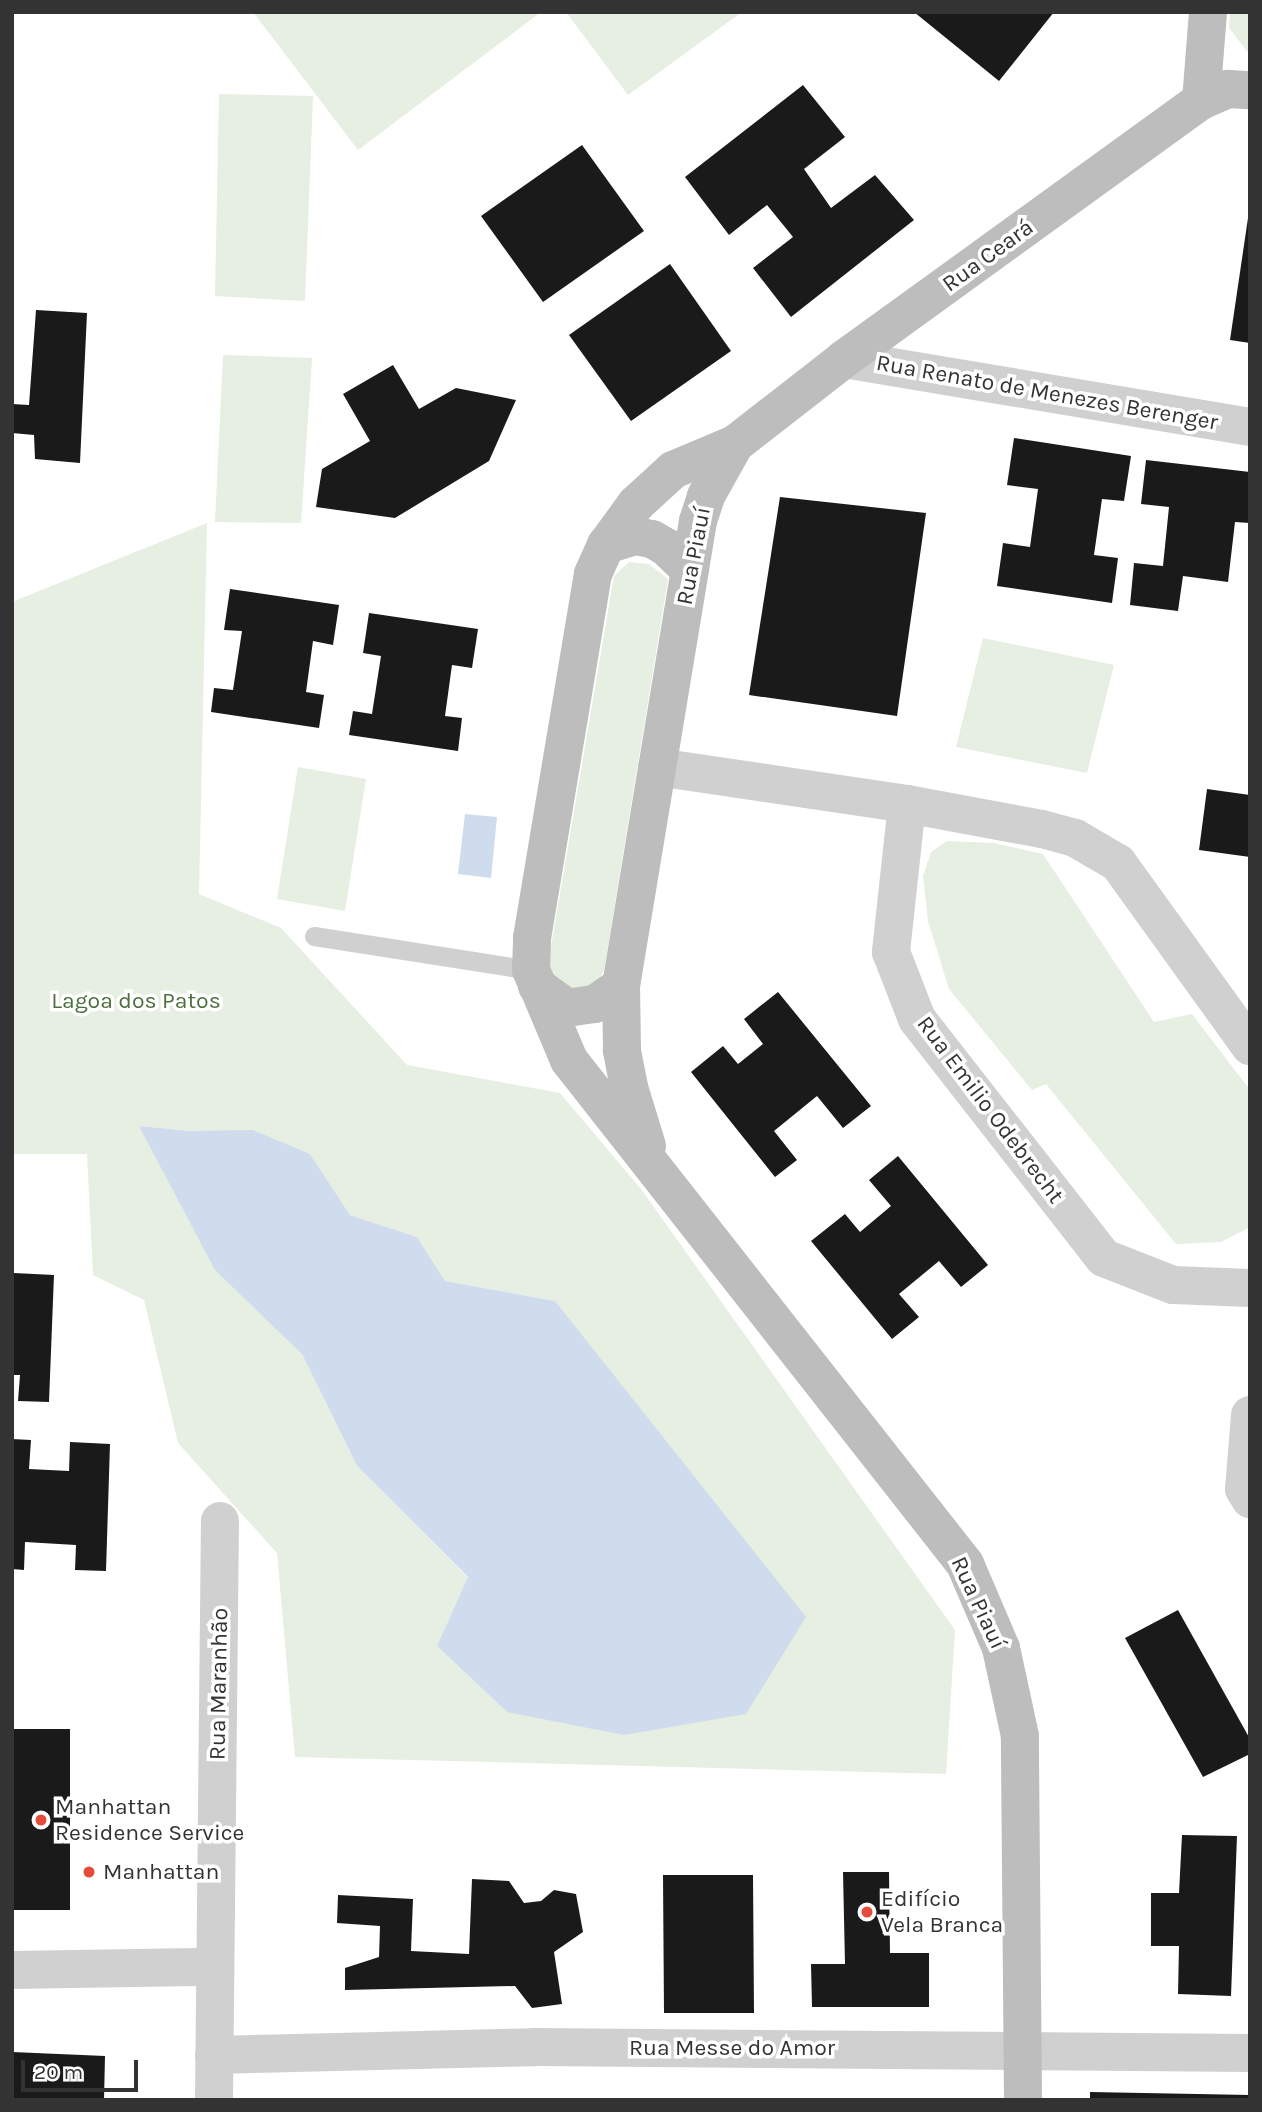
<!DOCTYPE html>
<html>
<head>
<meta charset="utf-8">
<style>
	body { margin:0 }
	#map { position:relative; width:1262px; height:2112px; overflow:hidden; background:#fff; font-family:Karla,sans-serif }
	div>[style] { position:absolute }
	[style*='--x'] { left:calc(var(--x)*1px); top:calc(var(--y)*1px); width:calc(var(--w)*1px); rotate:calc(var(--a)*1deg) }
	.green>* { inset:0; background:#e6efe1 }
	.water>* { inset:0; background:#cedcee }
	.building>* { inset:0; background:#1a1a1a }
	.lane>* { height:19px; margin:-9.5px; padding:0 9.5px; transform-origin:9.5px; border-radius:9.5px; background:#d0d0d0 }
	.street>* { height:38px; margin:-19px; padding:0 19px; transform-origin:19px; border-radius:19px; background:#d0d0d0 }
	.secondary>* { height:38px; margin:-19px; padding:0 19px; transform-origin:19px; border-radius:19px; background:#bdbdbd }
	.dots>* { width:19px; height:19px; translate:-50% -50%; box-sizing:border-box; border:4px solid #fff; border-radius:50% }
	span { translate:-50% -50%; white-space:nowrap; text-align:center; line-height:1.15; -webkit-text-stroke:7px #fff; paint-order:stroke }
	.street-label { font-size:23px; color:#333 }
	.park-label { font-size:23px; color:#4d6f3f }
	.poi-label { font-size:23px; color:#333 }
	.left { translate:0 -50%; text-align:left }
	.frame { position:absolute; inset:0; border:14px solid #333; pointer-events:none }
	.scale { position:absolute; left:21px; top:2060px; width:117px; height:32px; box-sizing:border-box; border:4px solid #333; border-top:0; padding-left:9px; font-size:21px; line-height:24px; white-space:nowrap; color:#333; -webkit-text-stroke:5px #fff; paint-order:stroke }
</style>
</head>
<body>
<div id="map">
	<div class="green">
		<i style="clip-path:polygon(253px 12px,541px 12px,358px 150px)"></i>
		<i style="clip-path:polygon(566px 12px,742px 12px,628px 95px)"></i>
		<i style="clip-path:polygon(1230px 12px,1250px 12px,1250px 55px,1229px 28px)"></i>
		<i style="clip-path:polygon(219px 94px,313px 96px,305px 301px,215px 296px)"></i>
		<i style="clip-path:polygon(223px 355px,312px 358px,301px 523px,215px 522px)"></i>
		<i style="clip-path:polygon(evenodd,207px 523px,199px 894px,281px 928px,407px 1065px,560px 1093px,641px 1189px,955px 1630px,946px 1774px,295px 1757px,277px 1553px,178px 1443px,144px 1300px,93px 1275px,87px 1154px,12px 1154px,12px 602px,207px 523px,139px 1126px,191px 1131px,310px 1154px,350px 1215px,417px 1237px,445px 1281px,555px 1301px,507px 1712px,437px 1646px,468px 1578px,357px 1466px,302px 1354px,139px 1126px)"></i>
		<i style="clip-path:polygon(629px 562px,649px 564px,668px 579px,604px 971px,589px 993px,566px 991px,547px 970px,614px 576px)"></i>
		<i style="clip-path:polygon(983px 638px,1114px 665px,1087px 773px,956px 747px)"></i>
		<i style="clip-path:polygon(298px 767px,366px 779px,345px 911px,277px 899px)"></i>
		<i style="clip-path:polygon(947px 841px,994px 843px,1043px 854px,1154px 1022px,1192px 1014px,1250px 1090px,1250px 1227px,1221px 1242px,1176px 1244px,1046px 1084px,1032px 1090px,949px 989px,928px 921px,923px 876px,931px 852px)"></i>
	</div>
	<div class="water">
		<i style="clip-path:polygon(465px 814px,497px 817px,491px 878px,458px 874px)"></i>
		<i style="clip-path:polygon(139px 1126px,191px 1131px,253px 1130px,310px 1154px,350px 1215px,417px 1237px,445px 1281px,555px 1301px,806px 1617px,746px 1714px,624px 1735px,507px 1712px,437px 1646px,468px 1577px,357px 1466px,302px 1354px,215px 1270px)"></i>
	</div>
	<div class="building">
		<i style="clip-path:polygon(914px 12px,1054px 12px,999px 81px)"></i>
		<i style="clip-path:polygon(803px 85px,845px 137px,804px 169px,831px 208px,875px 175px,914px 220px,791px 317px,753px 268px,793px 237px,767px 205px,729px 235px,685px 177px)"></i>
		<i style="clip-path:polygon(582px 145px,644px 231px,543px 302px,481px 216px)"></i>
		<i style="clip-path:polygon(1248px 218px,1250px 218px,1250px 343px,1230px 340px)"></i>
		<i style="clip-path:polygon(670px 264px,731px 351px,631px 421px,569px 335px)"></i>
		<i style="clip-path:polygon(36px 310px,87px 313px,80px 463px,35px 459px,34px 435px,12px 433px,12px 404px,29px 405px)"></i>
		<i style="clip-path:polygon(393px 365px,419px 409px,456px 388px,516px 400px,489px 461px,395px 518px,316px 507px,322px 469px,370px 441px,343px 394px)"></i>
		<i style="clip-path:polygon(1014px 438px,1131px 456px,1124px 501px,1102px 499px,1094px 555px,1118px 558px,1112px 603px,997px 586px,1003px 543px,1030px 547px,1038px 489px,1007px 485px)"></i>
		<i style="clip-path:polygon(1146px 460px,1250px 472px,1250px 523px,1235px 522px,1228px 582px,1183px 576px,1178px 611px,1130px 605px,1134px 563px,1163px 566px,1169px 507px,1141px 504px)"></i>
		<i style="clip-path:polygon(780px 497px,926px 513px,897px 716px,749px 695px)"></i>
		<i style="clip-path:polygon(230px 589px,339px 605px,333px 645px,313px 641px,306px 692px,324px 695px,319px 728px,211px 712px,214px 688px,233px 690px,242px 631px,224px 630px)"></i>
		<i style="clip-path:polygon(369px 613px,478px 629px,472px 668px,452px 665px,445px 716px,462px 718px,458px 751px,349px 735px,353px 711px,372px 714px,381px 656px,363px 653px)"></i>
		<i style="clip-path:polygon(1207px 789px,1250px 795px,1250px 857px,1199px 850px)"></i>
		<i style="clip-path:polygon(778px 992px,871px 1106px,843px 1128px,817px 1096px,774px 1131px,797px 1160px,775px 1177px,691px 1072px,723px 1046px,738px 1064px,763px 1044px,744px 1019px)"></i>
		<i style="clip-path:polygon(898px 1156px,988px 1265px,961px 1287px,939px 1261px,899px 1294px,919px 1317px,892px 1339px,811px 1241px,845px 1214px,860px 1232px,891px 1206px,869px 1180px)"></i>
		<i style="clip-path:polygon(14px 1273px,54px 1275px,49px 1402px,18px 1401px,20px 1375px,12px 1375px)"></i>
		<i style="clip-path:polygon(12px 1439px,31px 1440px,29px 1469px,69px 1471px,70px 1442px,110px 1444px,106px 1571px,75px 1570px,76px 1545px,25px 1542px,24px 1570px,12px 1569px)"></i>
		<i style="clip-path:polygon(1178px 1610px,1250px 1739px,1250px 1754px,1203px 1777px,1125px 1638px)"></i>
		<i style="clip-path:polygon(12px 1729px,70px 1729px,70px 1910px,12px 1910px)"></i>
		<i style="clip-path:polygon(1182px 1835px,1237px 1836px,1231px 1996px,1178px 1994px,1179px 1946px,1151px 1946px,1151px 1893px,1179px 1893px)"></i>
		<i style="clip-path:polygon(843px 1872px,889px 1872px,890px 1953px,929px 1953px,929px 2007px,812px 2007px,811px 1964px,845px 1964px)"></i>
		<i style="clip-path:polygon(663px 1875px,753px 1875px,754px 2013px,664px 2013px)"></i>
		<i style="clip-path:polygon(472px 1879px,509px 1881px,524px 1903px,541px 1901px,554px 1890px,576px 1894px,583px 1932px,554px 1952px,562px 2004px,532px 2008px,515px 1986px,345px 1990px,345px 1968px,379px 1957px,380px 1926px,337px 1923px,338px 1895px,413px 1899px,411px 1951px,469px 1954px)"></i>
		<i style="clip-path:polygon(12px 2052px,105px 2056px,104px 2100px,12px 2100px)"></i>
		<i style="clip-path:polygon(1090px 2092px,1250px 2095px,1250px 2100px,1090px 2100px)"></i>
	</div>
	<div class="lane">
		<i style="--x:314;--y:936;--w:220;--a:8.9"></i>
	</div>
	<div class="street">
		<i style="--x:844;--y:359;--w:412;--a:9.5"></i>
		<i style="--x:657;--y:767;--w:253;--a:8.4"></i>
		<i style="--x:907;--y:804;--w:137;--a:10.5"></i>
		<i style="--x:1042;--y:829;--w:34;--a:15"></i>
		<i style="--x:1075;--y:838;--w:50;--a:30.2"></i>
		<i style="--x:1118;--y:863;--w:226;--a:54.2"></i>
		<i style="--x:907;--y:804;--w:149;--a:96.2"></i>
		<i style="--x:891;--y:952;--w:72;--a:68.8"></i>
		<i style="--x:917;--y:1019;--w:303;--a:52"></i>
		<i style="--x:1104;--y:1258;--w:74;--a:21.4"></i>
		<i style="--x:1173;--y:1285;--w:77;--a:2.2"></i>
		<i style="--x:1250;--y:1415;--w:74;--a:94.6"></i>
		<i style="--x:1244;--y:1489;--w:12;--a:59"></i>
		<i style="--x:12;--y:1970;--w:201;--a:-0.9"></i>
		<i style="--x:214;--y:2055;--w:321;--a:-1.4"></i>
		<i style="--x:535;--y:2047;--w:715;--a:0.48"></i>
		<i style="--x:214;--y:2100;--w:579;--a:-89.41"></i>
	</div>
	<div class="secondary">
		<i style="--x:1201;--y:101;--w:89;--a:-85.5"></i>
		<i style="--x:606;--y:545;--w:31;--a:-17"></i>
		<i style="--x:636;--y:536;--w:16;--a:11"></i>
		<i style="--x:652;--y:539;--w:16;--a:30"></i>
		<i style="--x:666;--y:547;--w:33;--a:44"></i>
		<i style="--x:537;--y:986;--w:34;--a:36"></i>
		<i style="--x:565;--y:1006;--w:8;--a:7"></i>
		<i style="--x:573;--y:1007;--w:22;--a:-8"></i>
		<i style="--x:595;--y:1004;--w:32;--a:-35"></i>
		<i style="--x:647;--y:1146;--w:62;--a:-107"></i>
		<i style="--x:629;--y:1087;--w:38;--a:-101"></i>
		<i style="--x:622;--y:1050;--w:64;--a:-90.9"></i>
		<i style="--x:621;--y:986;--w:471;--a:-80.6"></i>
		<i style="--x:698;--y:521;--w:26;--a:-72"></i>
		<i style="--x:706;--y:496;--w:60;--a:-60.9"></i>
		<i style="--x:1023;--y:2100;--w:364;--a:-90.5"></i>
		<i style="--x:1020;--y:1736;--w:90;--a:-102.2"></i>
		<i style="--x:1001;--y:1648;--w:91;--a:-113.2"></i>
		<i style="--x:965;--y:1564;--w:641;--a:-128.16"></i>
		<i style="--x:569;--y:1060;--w:98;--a:-112.9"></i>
		<i style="--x:531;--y:970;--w:32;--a:-88"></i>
		<i style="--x:532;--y:938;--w:369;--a:-80.5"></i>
		<i style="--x:593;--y:574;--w:32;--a:-66"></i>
		<i style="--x:606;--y:545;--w:51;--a:-53.8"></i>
		<i style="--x:636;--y:504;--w:50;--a:-42.6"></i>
		<i style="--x:673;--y:470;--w:67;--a:-22.8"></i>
		<i style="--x:735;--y:444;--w:138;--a:-37.9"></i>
		<i style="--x:844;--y:359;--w:440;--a:-35.9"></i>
		<i style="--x:1201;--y:101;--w:30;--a:-24"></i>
		<i style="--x:1228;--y:89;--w:22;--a:3"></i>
	</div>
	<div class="dots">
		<i style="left:41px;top:1820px;background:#e64a38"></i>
		<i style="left:89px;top:1872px;background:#e64a38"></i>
		<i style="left:867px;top:1912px;background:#e64a38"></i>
	</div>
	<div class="street-label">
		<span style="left:988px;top:256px;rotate:-36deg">Rua Ceará</span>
		<span style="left:1047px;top:393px;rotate:10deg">Rua Renato de Menezes Berenger</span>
		<span style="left:694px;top:556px;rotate:-79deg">Rua Piauí</span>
		<span style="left:990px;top:1110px;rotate:53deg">Rua Emilio Odebrecht</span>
		<span style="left:978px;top:1603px;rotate:65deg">Rua Piauí</span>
		<span style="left:219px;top:1684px;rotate:-89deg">Rua Maranhão</span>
		<span style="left:732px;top:2048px">Rua Messe do Amor</span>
	</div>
	<div class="park-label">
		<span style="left:136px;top:1001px">Lagoa dos Patos</span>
	</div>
	<div class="poi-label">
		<span class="left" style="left:55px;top:1820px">Manhattan<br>Residence Service</span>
		<span class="left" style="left:103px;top:1872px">Manhattan</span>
		<span class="left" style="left:881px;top:1912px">Edifício<br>Vela Branca</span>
	</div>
	<div class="frame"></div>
	<div class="scale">20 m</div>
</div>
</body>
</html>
